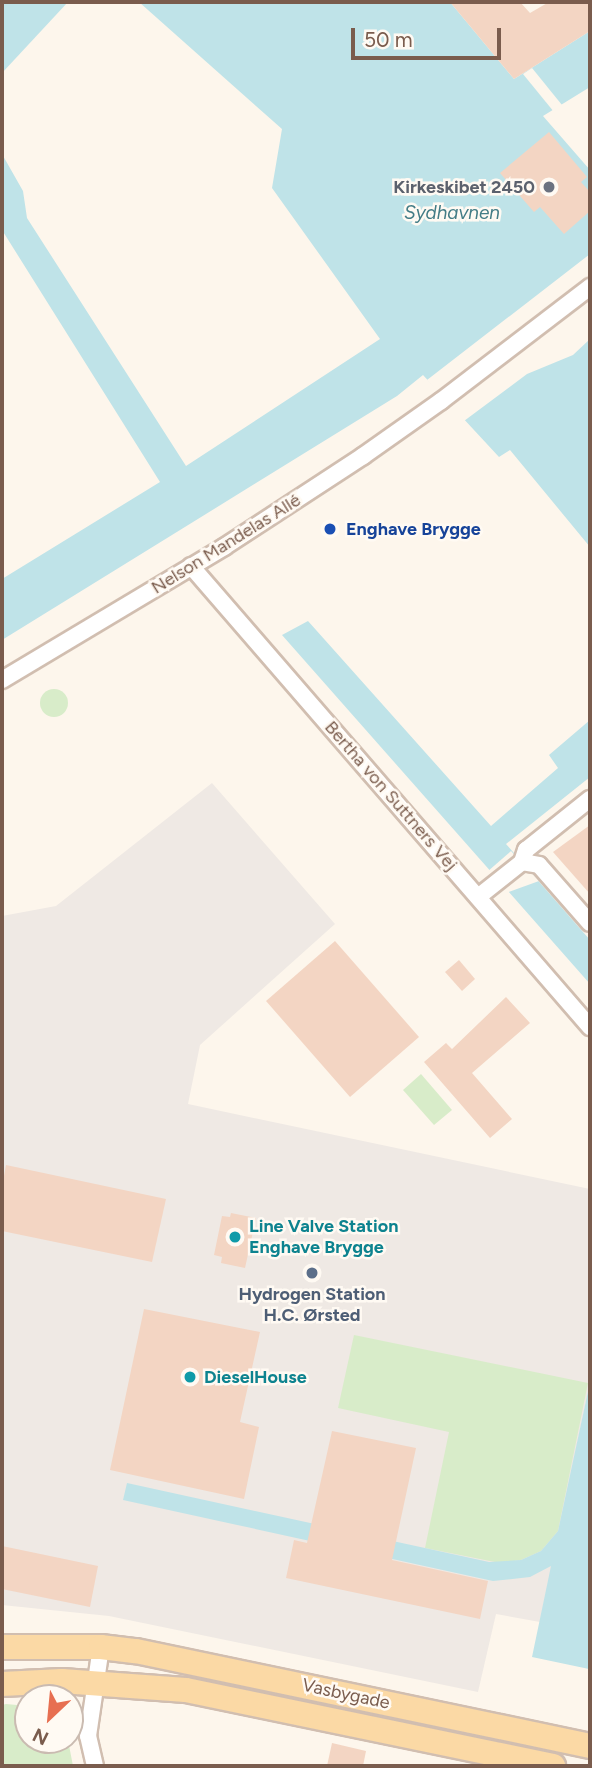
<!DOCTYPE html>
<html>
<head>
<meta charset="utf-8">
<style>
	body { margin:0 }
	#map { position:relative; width:592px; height:1768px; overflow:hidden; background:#fdf6ec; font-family:Figtree,sans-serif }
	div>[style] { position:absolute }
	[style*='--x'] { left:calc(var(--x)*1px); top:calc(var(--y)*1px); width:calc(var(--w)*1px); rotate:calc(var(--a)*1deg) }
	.industrial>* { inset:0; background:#efe9e4 }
	.green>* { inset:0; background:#d8ecc9 }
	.round { border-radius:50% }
	.water>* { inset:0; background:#bfe3e8 }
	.pier>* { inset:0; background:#fdf6ec }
	.building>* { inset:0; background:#f3d5c3 }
	.roads { filter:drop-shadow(2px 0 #d1beb0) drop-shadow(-2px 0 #d1beb0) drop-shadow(0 2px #d1beb0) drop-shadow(0 -2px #d1beb0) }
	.street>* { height:16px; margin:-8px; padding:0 8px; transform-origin:8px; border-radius:8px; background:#fff }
	.primary>* { height:24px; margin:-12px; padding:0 12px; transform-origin:12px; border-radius:12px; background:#fbd9a5 }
	.dots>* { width:19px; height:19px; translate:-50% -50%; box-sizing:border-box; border:4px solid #fffaf3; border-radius:50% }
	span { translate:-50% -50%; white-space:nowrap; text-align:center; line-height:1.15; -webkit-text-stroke:5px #fffaf3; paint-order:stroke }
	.worship-label { font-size:18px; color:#5b616d; font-weight:700 }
	.right { translate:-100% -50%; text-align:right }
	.transit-label { font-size:18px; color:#164399; font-weight:700 }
	.left { translate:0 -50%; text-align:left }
	.street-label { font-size:18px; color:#7a5c4d }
	.culture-label { font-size:18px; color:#0d838f; font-weight:700 }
	.service-label { font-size:18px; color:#4e5e75; font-weight:700 }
	.water-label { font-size:19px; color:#437c86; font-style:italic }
	.frame { position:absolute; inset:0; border:4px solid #7a5c4d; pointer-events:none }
	.north { position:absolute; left:14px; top:1684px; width:70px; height:70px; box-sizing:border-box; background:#fffaf3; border:2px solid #cabbb1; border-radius:50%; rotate:206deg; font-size:19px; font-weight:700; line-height:28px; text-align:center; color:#7a5c4d }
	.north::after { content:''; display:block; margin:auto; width:24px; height:32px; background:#e76f51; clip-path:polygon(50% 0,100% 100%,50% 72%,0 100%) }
	.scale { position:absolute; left:351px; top:28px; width:150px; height:32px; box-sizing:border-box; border:4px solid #7a5c4d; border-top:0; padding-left:9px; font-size:21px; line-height:24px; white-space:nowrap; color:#7a5c4d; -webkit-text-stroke:5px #fffaf3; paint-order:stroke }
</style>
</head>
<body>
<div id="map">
	<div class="industrial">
		<i style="clip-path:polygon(212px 783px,335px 924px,200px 1045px,188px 1104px,590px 1189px,590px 1382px,540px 1622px,496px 1614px,478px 1692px,109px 1616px,2px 1605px,2px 916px,56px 906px)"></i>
	</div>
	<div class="green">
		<i class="round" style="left:40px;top:689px;width:28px;height:28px"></i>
		<i style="clip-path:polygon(421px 1074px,452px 1110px,434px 1125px,403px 1090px)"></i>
		<i style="clip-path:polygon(354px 1335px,588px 1383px,558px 1531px,541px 1551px,521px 1560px,500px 1563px,425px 1548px,449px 1432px,338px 1408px)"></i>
		<i style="clip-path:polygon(6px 1704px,28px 1706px,28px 1740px,68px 1740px,73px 1766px,2px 1766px,2px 1705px)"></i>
	</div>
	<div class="water">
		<i style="clip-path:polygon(2px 2px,68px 2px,2px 73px)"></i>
		<i style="clip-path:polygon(139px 2px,450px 2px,514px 79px,590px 31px,590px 87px,543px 116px,590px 170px,590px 547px,510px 450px,499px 457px,423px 375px,397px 396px,2px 640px,2px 579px,160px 482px,2px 230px,2px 154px,23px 191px,27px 218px,186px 466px,380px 339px,272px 188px,282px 129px)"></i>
		<i style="clip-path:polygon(308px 621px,491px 826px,558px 768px,549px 755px,590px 720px,590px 777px,506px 844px,590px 940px,590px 984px,282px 635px)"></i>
		<i style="clip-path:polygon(590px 1382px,589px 1669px,532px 1657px,551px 1566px,530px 1577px,493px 1581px,123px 1500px,127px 1483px,489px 1562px,521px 1560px,541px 1551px,558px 1531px)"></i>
	</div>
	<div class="pier">
		<i style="clip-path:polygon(532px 68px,562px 105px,554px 112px,523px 74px)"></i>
		<i style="clip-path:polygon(590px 254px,590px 339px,573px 355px,527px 374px,464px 421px,427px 380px)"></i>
		<i style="clip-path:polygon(511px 851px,539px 881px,506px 893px,487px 872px)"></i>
	</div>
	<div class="building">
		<i style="clip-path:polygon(450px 2px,520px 2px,530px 13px,549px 2px,590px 2px,590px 31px,514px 79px)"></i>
		<i style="clip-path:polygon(549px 132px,587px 177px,581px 182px,590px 192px,590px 211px,564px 234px,540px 207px,534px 212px,500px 173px)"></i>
		<i style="clip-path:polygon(590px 825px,590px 894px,553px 852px)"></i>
		<i style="clip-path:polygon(335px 941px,419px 1037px,350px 1097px,266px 1001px)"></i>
		<i style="clip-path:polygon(459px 960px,475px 979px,462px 991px,445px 972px)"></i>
		<i style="clip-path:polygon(506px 997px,530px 1023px,472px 1073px,512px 1119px,490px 1138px,424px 1062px,446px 1043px,452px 1049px)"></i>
		<i style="clip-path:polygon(6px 1165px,166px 1199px,152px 1262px,2px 1231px,2px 1187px)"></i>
		<i style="clip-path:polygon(231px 1213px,256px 1218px,245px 1268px,221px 1263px,222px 1257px,214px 1255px,222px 1216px,230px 1217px)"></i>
		<i style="clip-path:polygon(144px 1309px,260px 1332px,240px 1422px,259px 1427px,244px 1499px,110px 1470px)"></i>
		<i style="clip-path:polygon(332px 1431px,416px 1448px,392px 1560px,488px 1581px,480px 1619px,286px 1578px,294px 1540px,307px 1543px)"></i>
		<i style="clip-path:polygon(2px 1546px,98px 1566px,90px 1607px,2px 1589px)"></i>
		<i style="clip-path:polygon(332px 1743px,366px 1751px,363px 1766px,327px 1766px)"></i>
	</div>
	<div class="roads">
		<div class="street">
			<i style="--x:191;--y:566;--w:610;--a:49.12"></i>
			<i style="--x:2;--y:680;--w:259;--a:-30.9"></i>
			<i style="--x:224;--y:547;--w:166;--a:-33.2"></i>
			<i style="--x:363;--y:456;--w:95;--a:-35.2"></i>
			<i style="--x:441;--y:401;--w:188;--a:-37.4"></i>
			<i style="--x:522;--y:862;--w:17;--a:10"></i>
			<i style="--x:539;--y:865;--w:77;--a:48.7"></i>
			<i style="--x:478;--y:897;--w:56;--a:-38.5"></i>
			<i style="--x:522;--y:862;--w:13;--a:-72"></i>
			<i style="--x:526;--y:850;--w:82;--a:-38.6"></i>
			<i style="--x:95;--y:1766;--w:31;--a:-103"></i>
			<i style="--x:88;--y:1736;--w:90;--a:-81.7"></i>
		</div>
		<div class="primary">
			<i style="--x:2;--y:1647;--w:99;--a:0"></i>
			<i style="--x:101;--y:1647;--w:35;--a:7"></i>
			<i style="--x:136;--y:1651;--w:464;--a:11.8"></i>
			<i style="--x:2;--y:1684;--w:60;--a:-2.9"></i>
			<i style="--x:62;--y:1681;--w:124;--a:4.2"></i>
			<i style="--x:186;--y:1690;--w:375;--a:11.7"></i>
		</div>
	</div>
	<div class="dots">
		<i style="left:549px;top:187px;background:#6b7280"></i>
		<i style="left:330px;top:529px;background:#1a4fb4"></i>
		<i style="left:235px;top:1237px;background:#0f9aa8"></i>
		<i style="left:312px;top:1273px;background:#5c6f8a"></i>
		<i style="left:190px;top:1377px;background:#0f9aa8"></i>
	</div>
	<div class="worship-label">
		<span class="right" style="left:535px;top:187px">Kirkeskibet 2450</span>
	</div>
	<div class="transit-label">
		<span class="left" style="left:346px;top:529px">Enghave Brygge</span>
	</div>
	<div class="street-label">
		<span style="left:226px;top:544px;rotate:-32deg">Nelson Mandelas Allé</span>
		<span style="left:391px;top:796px;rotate:49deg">Bertha von Suttners Vej</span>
		<span style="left:346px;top:1694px;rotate:12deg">Vasbygade</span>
	</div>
	<div class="culture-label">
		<span class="left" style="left:249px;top:1237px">Line Valve Station<br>Enghave Brygge</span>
		<span class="left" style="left:204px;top:1377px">DieselHouse</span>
	</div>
	<div class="service-label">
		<span style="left:312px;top:1305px">Hydrogen Station<br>H.C. Ørsted</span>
	</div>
	<div class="water-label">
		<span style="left:452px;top:213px">Sydhavnen</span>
	</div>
	<div class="frame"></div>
	<div class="north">N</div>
	<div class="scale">50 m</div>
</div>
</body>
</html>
